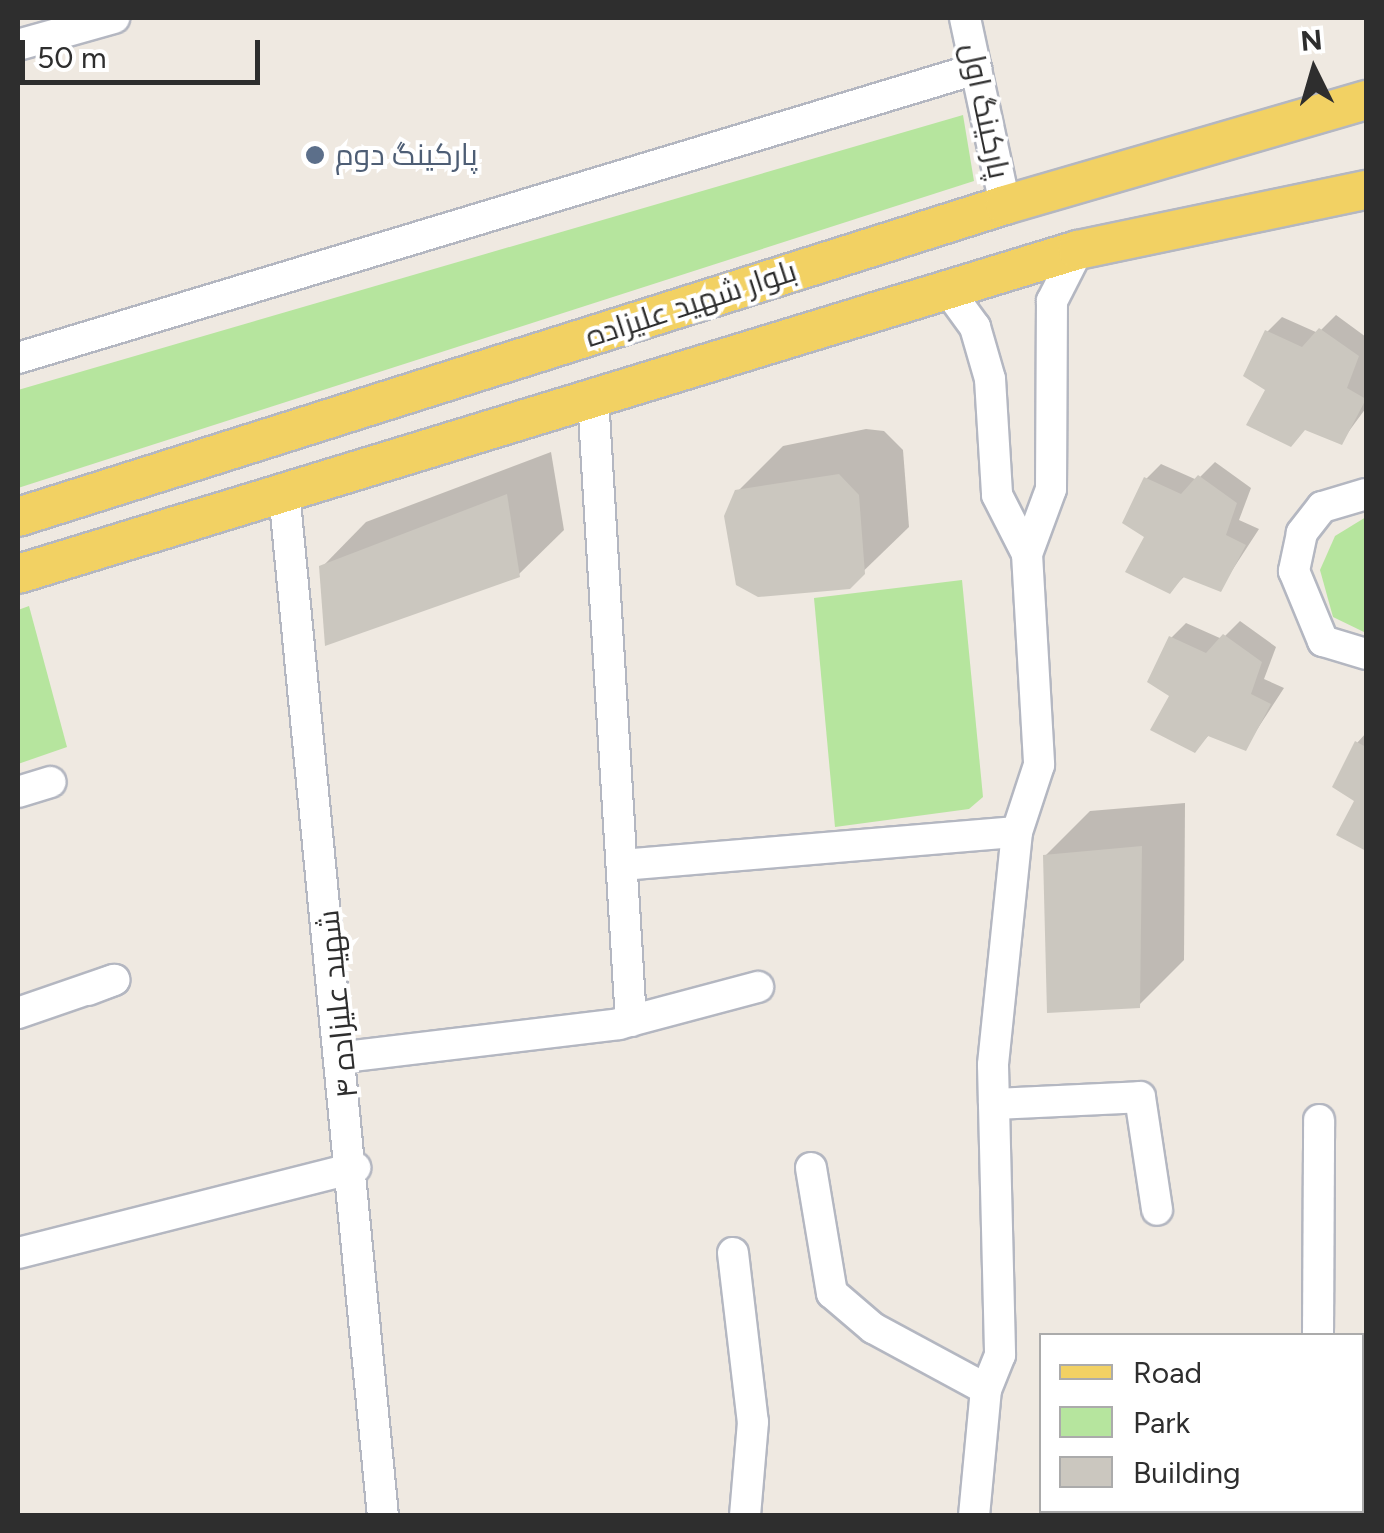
<!DOCTYPE html>
<html>
<head>
<meta charset="utf-8">
<style>
	body { margin:0 }
	#map { position:relative; width:1384px; height:1533px; overflow:hidden; background:#efe9e1; font-family:Figtree,Cairo,sans-serif }
	div>[style] { position:absolute }
	[style*='--x'] { left:calc(var(--x)*1px); top:calc(var(--y)*1px); width:calc(var(--w)*1px); rotate:calc(var(--a)*1deg) }
	.green>* { inset:0; background:#b6e59e }
	.shadow>* { inset:0; background:#0003 }
	.building>* { inset:0; background:#cbc7bf }
	.roads { filter:drop-shadow(2px 0 #b4b7c1) drop-shadow(-2px 0 #b4b7c1) drop-shadow(0 2px #b4b7c1) drop-shadow(0 -2px #b4b7c1) }
	.minor>* { height:30px; margin:-15px; padding:0 15px; transform-origin:15px; border-radius:15px; background:#fff }
	.major>* { height:38px; margin:-19px; padding:0 19px; transform-origin:19px; border-radius:19px; background:#f2d163 }
	.dots>* { width:28px; height:28px; translate:-50% -50%; box-sizing:border-box; border:5px solid #fff; border-radius:50% }
	span { translate:-50% -50%; white-space:nowrap; text-align:center; line-height:1.15; -webkit-text-stroke:8px #fff; paint-order:stroke }
	.street-label { font-size:30px; color:#2e2e2e }
	.service-label { font-size:30px; color:#4e5e75 }
	.left { translate:0 -50%; text-align:left }
	.frame { position:absolute; inset:0; border:20px solid #2e2e2e; pointer-events:none }
	.legend { position:absolute; left:1039px; top:1333px; width:325px; height:180px; box-sizing:border-box; background:#fff; border:2px solid #ababab; margin:0; padding:12px 18px; list-style:none; font-size:30px; color:#2e2e2e }
	.legend li { display:flex; align-items:center; gap:20px; height:50px }
	.legend b { width:50px; border:2px solid #ababab }
	.north { position:absolute; left:1264px; top:20px; width:100px; height:100px; -webkit-text-stroke:8px #fff; paint-order:stroke; rotate:355deg; font-size:28px; font-weight:700; line-height:40px; text-align:center; color:#2e2e2e }
	.north::after { content:''; display:block; margin:auto; width:35px; height:45px; background:#2e2e2e; clip-path:polygon(50% 0,100% 100%,50% 72%,0 100%) }
	.scale { position:absolute; left:20px; top:40px; width:240px; height:45px; box-sizing:border-box; border:5px solid #2e2e2e; border-top:0; padding-left:12px; font-size:30px; line-height:35px; white-space:nowrap; color:#2e2e2e; -webkit-text-stroke:8px #fff; paint-order:stroke }
</style>
</head>
<body>
<div id="map">
	<div class="green">
		<i style="clip-path:polygon(963px 115px,974px 181px,18px 488px,18px 390px)"></i>
		<i style="clip-path:polygon(1366px 517px,1366px 633px,1333px 617px,1320px 570px,1335px 536px)"></i>
		<i style="clip-path:polygon(962px 580px,983px 797px,969px 809px,835px 827px,814px 598px)"></i>
		<i style="clip-path:polygon(29px 606px,67px 747px,18px 764px,18px 610px)"></i>
	</div>
	<div class="shadow">
		<i style="clip-path:polygon(1336px 315px,1366px 337px,1366px 408px,1341px 442px,1269px 389px,1267px 332px,1282px 317px,1318px 333px)"></i>
		<i style="clip-path:polygon(866px 429px,884px 431px,903px 450px,909px 527px,848px 586px,738px 491px,783px 446px)"></i>
		<i style="clip-path:polygon(551px 452px,564px 530px,519px 574px,322px 567px,366px 522px)"></i>
		<i style="clip-path:polygon(1215px 462px,1251px 488px,1239px 520px,1259px 529px,1220px 589px,1186px 575px,1169px 591px,1147px 536px,1146px 479px,1161px 464px,1197px 480px)"></i>
		<i style="clip-path:polygon(1240px 621px,1276px 647px,1264px 679px,1284px 688px,1245px 748px,1210px 734px,1194px 750px,1172px 695px,1171px 638px,1186px 623px,1222px 639px)"></i>
		<i style="clip-path:polygon(1366px 733px,1366px 848px,1339px 834px,1358px 800px,1357px 743px)"></i>
		<i style="clip-path:polygon(1185px 803px,1184px 960px,1139px 1005px,1045px 856px,1090px 811px)"></i>
	</div>
	<div class="building">
		<i style="clip-path:polygon(1319px 328px,1359px 356px,1347px 388px,1366px 399px,1342px 445px,1305px 430px,1291px 447px,1246px 425px,1265px 390px,1243px 376px,1265px 330px,1302px 347px)"></i>
		<i style="clip-path:polygon(839px 474px,859px 495px,865px 574px,850px 589px,758px 597px,736px 585px,724px 516px,735px 490px)"></i>
		<i style="clip-path:polygon(1198px 475px,1237px 503px,1226px 535px,1246px 545px,1221px 592px,1183px 577px,1170px 594px,1125px 572px,1144px 537px,1122px 523px,1144px 477px,1181px 494px)"></i>
		<i style="clip-path:polygon(507px 494px,520px 577px,325px 646px,319px 566px)"></i>
		<i style="clip-path:polygon(1223px 634px,1262px 662px,1251px 694px,1271px 704px,1246px 751px,1208px 736px,1195px 753px,1150px 730px,1169px 696px,1147px 682px,1169px 636px,1206px 653px)"></i>
		<i style="clip-path:polygon(1355px 741px,1366px 747px,1366px 851px,1336px 835px,1354px 801px,1332px 787px)"></i>
		<i style="clip-path:polygon(1142px 846px,1140px 1008px,1047px 1013px,1043px 855px)"></i>
	</div>
	<div class="roads">
		<div class="minor">
			<i style="--x:965;--y:18;--w:191;--a:77.9"></i>
			<i style="--x:18;--y:45;--w:100;--a:-15.7"></i>
			<i style="--x:948;--y:290;--w:46;--a:53.9"></i>
			<i style="--x:975;--y:327;--w:54;--a:73.9"></i>
			<i style="--x:990;--y:379;--w:116;--a:86.5"></i>
			<i style="--x:997;--y:495;--w:66;--a:63"></i>
			<i style="--x:1027;--y:554;--w:211;--a:86.7"></i>
			<i style="--x:1039;--y:765;--w:71;--a:108.2"></i>
			<i style="--x:1017;--y:832;--w:234;--a:95.9"></i>
			<i style="--x:993;--y:1065;--w:290;--a:88.6"></i>
			<i style="--x:1000;--y:1355;--w:37;--a:112"></i>
			<i style="--x:986;--y:1389;--w:128;--a:95.4"></i>
			<i style="--x:18;--y:358;--w:1001;--a:-16.79"></i>
			<i style="--x:593;--y:398;--w:624;--a:86.51"></i>
			<i style="--x:284;--y:492;--w:1029;--a:84.48"></i>
			<i style="--x:1366;--y:494;--w:46;--a:163.5"></i>
			<i style="--x:1322;--y:507;--w:33;--a:128"></i>
			<i style="--x:1302;--y:533;--w:39;--a:102"></i>
			<i style="--x:1294;--y:571;--w:76;--a:67.5"></i>
			<i style="--x:1323;--y:641;--w:45;--a:16.8"></i>
			<i style="--x:1027;--y:554;--w:69;--a:-69.7"></i>
			<i style="--x:1051;--y:489;--w:188;--a:-89.7"></i>
			<i style="--x:1052;--y:301;--w:57;--a:-63"></i>
			<i style="--x:18;--y:792;--w:34;--a:-17"></i>
			<i style="--x:622;--y:865;--w:396;--a:-4.8"></i>
			<i style="--x:18;--y:1013;--w:102;--a:-19"></i>
			<i style="--x:114;--y:980;--w:28;--a:159"></i>
			<i style="--x:344;--y:1057;--w:277;--a:-6.8"></i>
			<i style="--x:619;--y:1024;--w:144;--a:-14.9"></i>
			<i style="--x:994;--y:1104;--w:146;--a:-2.7"></i>
			<i style="--x:1140;--y:1097;--w:114;--a:81.4"></i>
			<i style="--x:811;--y:1168;--w:127;--a:80.5"></i>
			<i style="--x:832;--y:1293;--w:54;--a:40.5"></i>
			<i style="--x:873;--y:1328;--w:128;--a:28.4"></i>
			<i style="--x:18;--y:1253;--w:348;--a:-14.2"></i>
			<i style="--x:733;--y:1253;--w:170;--a:83.3"></i>
			<i style="--x:753;--y:1422;--w:94;--a:94.9"></i>
			<i style="--x:1318;--y:1336;--w:216;--a:-89.7"></i>
			<i style="--x:1362;--y:1490;--w:4;--a:-14"></i>
			<i style="--x:1184;--y:1516;--w:35;--a:-10"></i>
		</div>
		<div class="major">
			<i style="--x:18;--y:517;--w:1035;--a:-17.54"></i>
			<i style="--x:1005;--y:205;--w:376;--a:-16.2"></i>
			<i style="--x:18;--y:574;--w:1108;--a:-17"></i>
			<i style="--x:1078;--y:250;--w:294;--a:-11.8"></i>
		</div>
	</div>
	<div class="dots">
		<i style="left:315px;top:155px;background:#5c6f8a"></i>
	</div>
	<div class="street-label">
		<span style="left:985px;top:111px;rotate:78deg">پارکینگ اول</span>
		<span style="left:691px;top:304px;rotate:-18deg">بلوار شهید علیزاده</span>
		<span style="left:338px;top:1004px;rotate:-96deg">شهید علیزاده ۴</span>
	</div>
	<div class="service-label">
		<span class="left" style="left:335px;top:155px">پارکینگ دوم</span>
	</div>
	<div class="frame"></div>
	<ul class="legend">
	<li><b style="height:12px;background:#f2d163"></b>Road</li>
	<li><b style="height:28px;background:#b6e59e"></b>Park</li>
	<li><b style="height:28px;background:#cbc7bf"></b>Building</li>
	</ul>
	<div class="north">N</div>
	<div class="scale">50 m</div>
</div>
</body>
</html>
